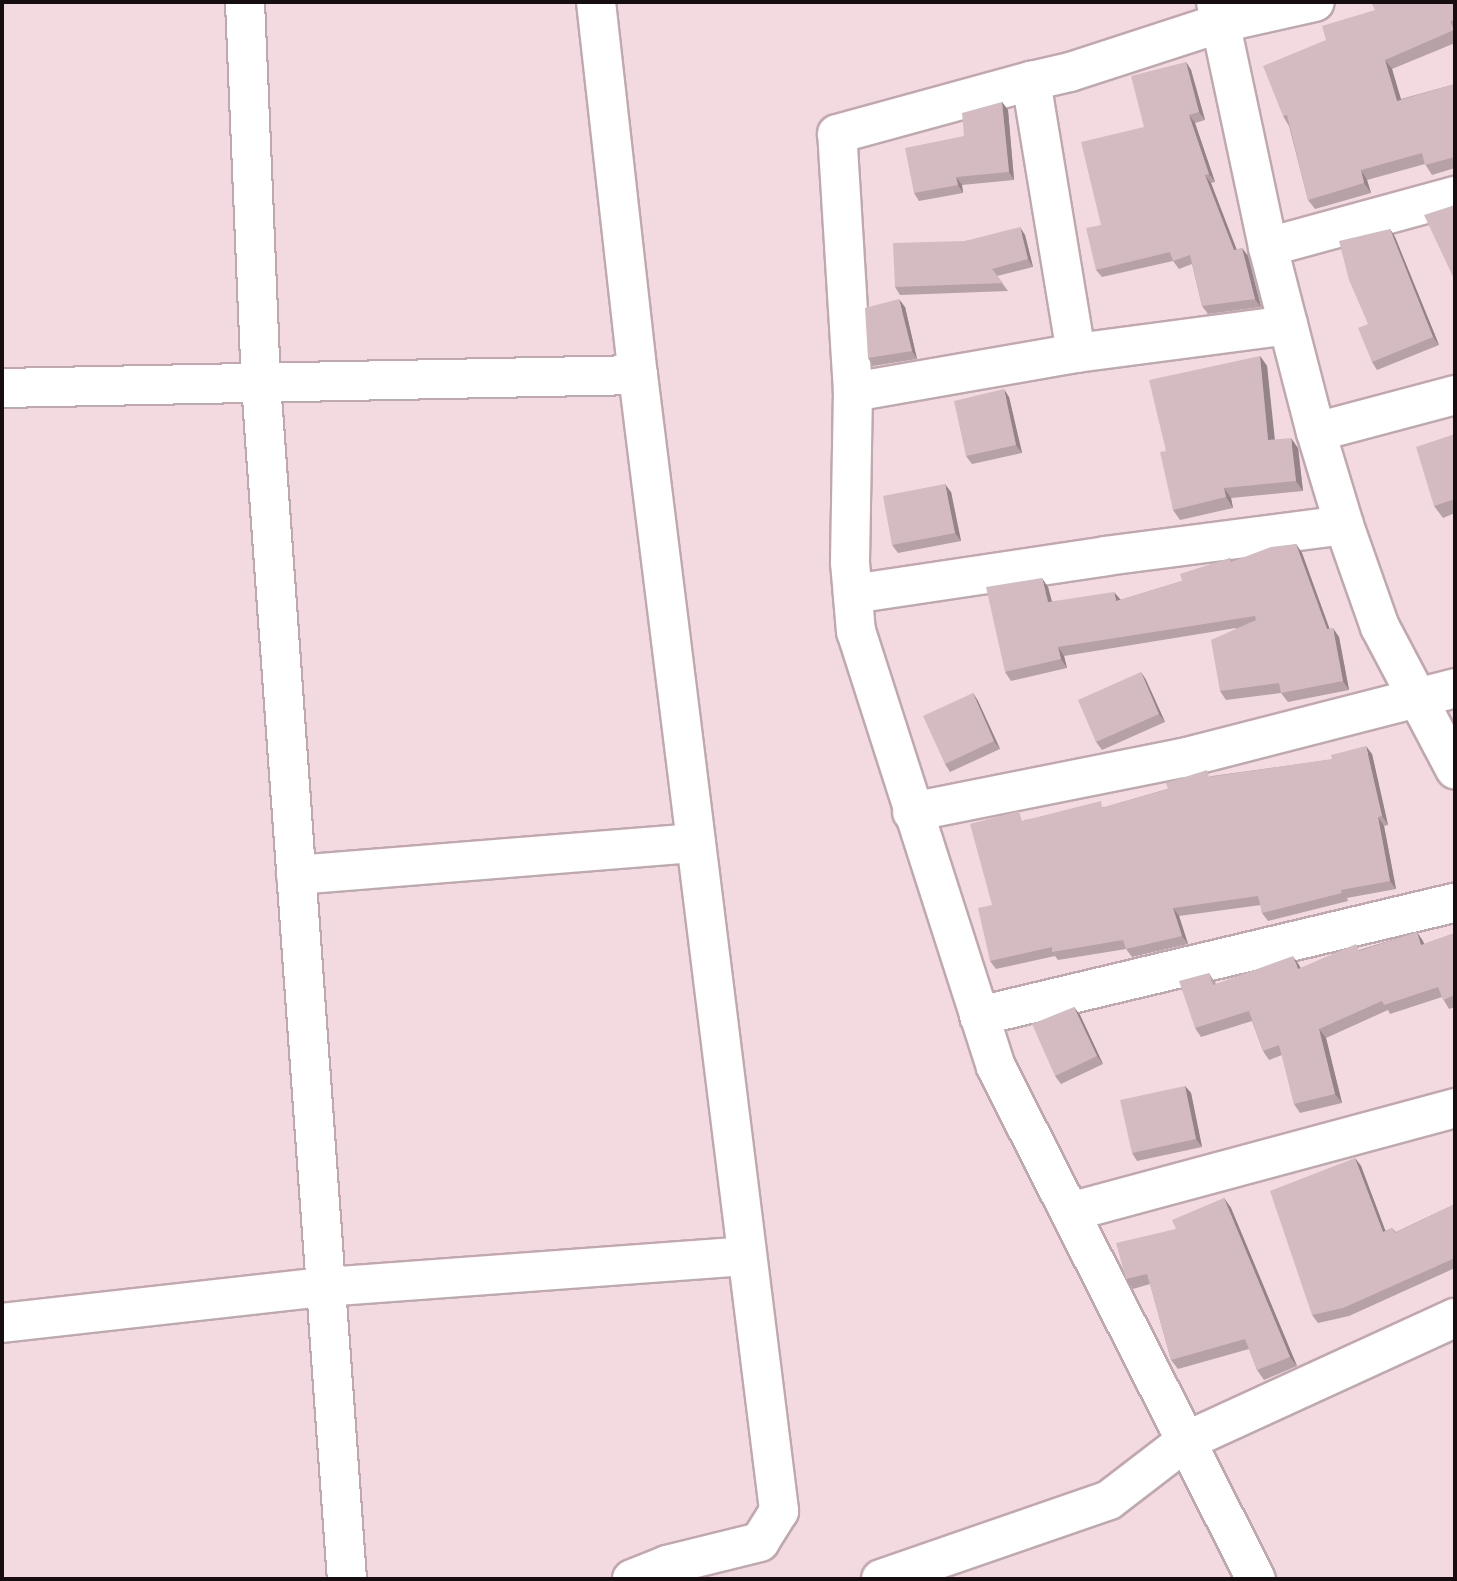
<!DOCTYPE html>
<html>
<head>
<meta charset="utf-8">
<style>
	body { margin:0 }
	#map { position:relative; width:1457px; height:1581px; overflow:hidden; background:#f3dae1; font-family:"Fira Sans Condensed",sans-serif }
	div>[style] { position:absolute }
	[style*='--x'] { left:calc(var(--x)*1px); top:calc(var(--y)*1px); width:calc(var(--w)*1px); rotate:calc(var(--a)*1deg) }
	.roads { filter:drop-shadow(2px 0 #c0a8ae) drop-shadow(-2px 0 #c0a8ae) drop-shadow(0 2px #c0a8ae) drop-shadow(0 -2px #c0a8ae) }
	.minor>* { height:38px; margin:-19px; padding:0 19px; transform-origin:19px; border-radius:19px; background:#fff }
	.wall>* { inset:0; background:#b6a1a7 }
	.shaded-wall>* { inset:0; background:#948388 }
	.building>* { inset:0; background:#d4bbc2 }
	span { translate:-50% -50%; white-space:nowrap; text-align:center; line-height:1.15; -webkit-text-stroke:5px #f3dae1; paint-order:stroke }
	.frame { position:absolute; inset:0; border:4px solid #150d0f; pointer-events:none }
</style>
</head>
<body>
<div id="map">
	<div class="roads">
		<div class="minor">
			<i style="--x:245;--y:2;--w:381;--a:87.6"></i>
			<i style="--x:261;--y:383;--w:1199;--a:85.89"></i>
			<i style="--x:596;--y:2;--w:375;--a:83.6"></i>
			<i style="--x:638;--y:375;--w:1145;--a:82.92"></i>
			<i style="--x:779;--y:1511;--w:36;--a:122"></i>
			<i style="--x:760;--y:1542;--w:96;--a:166.1"></i>
			<i style="--x:667;--y:1565;--w:38;--a:158"></i>
			<i style="--x:1216;--y:2;--w:250;--a:78"></i>
			<i style="--x:1268;--y:247;--w:191;--a:75.5"></i>
			<i style="--x:1316;--y:432;--w:97;--a:73.2"></i>
			<i style="--x:1344;--y:525;--w:108;--a:70.6"></i>
			<i style="--x:1380;--y:627;--w:161;--a:62.2"></i>
			<i style="--x:1268;--y:247;--w:194;--a:-15.3"></i>
			<i style="--x:1076;--y:353;--w:276;--a:-99.4"></i>
			<i style="--x:1031;--y:81;--w:40;--a:-13"></i>
			<i style="--x:1070;--y:72;--w:159;--a:-18"></i>
			<i style="--x:1221;--y:23;--w:96;--a:-12.6"></i>
			<i style="--x:2;--y:388;--w:636;--a:-1.17"></i>
			<i style="--x:853;--y:392;--w:258;--a:-93.5"></i>
			<i style="--x:837;--y:134;--w:201;--a:-15.3"></i>
			<i style="--x:1316;--y:432;--w:144;--a:-14.9"></i>
			<i style="--x:853;--y:594;--w:256;--a:-8.5"></i>
			<i style="--x:1106;--y:556;--w:240;--a:-7.4"></i>
			<i style="--x:912;--y:812;--w:276;--a:-11.3"></i>
			<i style="--x:1183;--y:758;--w:281;--a:-14.4"></i>
			<i style="--x:296;--y:875;--w:401;--a:-4.6"></i>
			<i style="--x:979;--y:1016;--w:489;--a:-13.4"></i>
			<i style="--x:1070;--y:1212;--w:399;--a:-15.1"></i>
			<i style="--x:2;--y:1323;--w:325;--a:-6.4"></i>
			<i style="--x:325;--y:1287;--w:423;--a:-4.2"></i>
			<i style="--x:881;--y:1579;--w:241;--a:-19.1"></i>
			<i style="--x:1109;--y:1500;--w:97;--a:-37.5"></i>
			<i style="--x:1186;--y:1441;--w:296;--a:-24.6"></i>
			<i style="--x:1256;--y:1579;--w:574;--a:-116.92"></i>
			<i style="--x:996;--y:1067;--w:457;--a:-107.8"></i>
			<i style="--x:856;--y:632;--w:70;--a:-94.9"></i>
			<i style="--x:850;--y:562;--w:170;--a:-89"></i>
			<i style="--x:853;--y:392;--w:226;--a:-9.9"></i>
			<i style="--x:1076;--y:353;--w:214;--a:-7.5"></i>
		</div>
	</div>
	<div class="wall">
		<i style="clip-path:polygon(1455px 2px,1455px 43px,1392px 69px,1401px 99px,1455px 84px,1455px 168px,1432px 175px,1425px 164px,1367px 180px,1371px 193px,1315px 209px,1308px 200px,1289px 126px,1283px 116px)"></i>
		<i style="clip-path:polygon(1186px 62px,1191px 70px,1205px 120px,1195px 123px,1215px 182px,1211px 183px,1236px 250px,1242px 248px,1248px 256px,1261px 307px,1208px 314px,1202px 306px,1192px 264px,1179px 269px,1173px 261px,1102px 277px,1096px 270px,1101px 225px,1144px 127px)"></i>
		<i style="clip-path:polygon(1002px 102px,1008px 110px,1014px 180px,962px 185px,963px 193px,919px 201px,914px 193px,964px 136px)"></i>
		<i style="clip-path:polygon(1390px 229px,1395px 237px,1439px 345px,1377px 370px,1372px 362px,1368px 324px)"></i>
		<i style="clip-path:polygon(1025px 235px,1033px 267px,997px 276px,1008px 291px,900px 295px,895px 287px,965px 241px)"></i>
		<i style="clip-path:polygon(905px 307px,917px 359px,873px 366px,868px 358px)"></i>
		<i style="clip-path:polygon(1260px 356px,1267px 366px,1274px 440px,1298px 448px,1303px 491px,1231px 498px,1233px 508px,1180px 520px,1173px 510px,1166px 451px)"></i>
		<i style="clip-path:polygon(1009px 397px,1022px 453px,972px 464px,966px 456px)"></i>
		<i style="clip-path:polygon(1455px 434px,1455px 513px,1443px 518px,1434px 506px)"></i>
		<i style="clip-path:polygon(951px 492px,961px 541px,898px 553px,892px 545px)"></i>
		<i style="clip-path:polygon(1296px 544px,1302px 553px,1329px 629px,1339px 637px,1349px 690px,1288px 702px,1281px 693px,1226px 700px,1220px 691px,1236px 628px,1064px 656px,1067px 668px,1011px 681px,1005px 672px,1048px 587px,1052px 601px,1120px 600px,1182px 581px,1230px 558px,1232px 561px)"></i>
		<i style="clip-path:polygon(1141px 672px,1146px 680px,1165px 722px,1102px 750px,1096px 742px)"></i>
		<i style="clip-path:polygon(973px 693px,978px 701px,1000px 749px,950px 772px,945px 764px)"></i>
		<i style="clip-path:polygon(1372px 754px,1388px 825px,1384px 826px,1396px 889px,1347px 898px,1348px 901px,1268px 921px,1262px 913px,1261px 905px,1179px 916px,1188px 944px,1132px 957px,1126px 949px,1058px 960px,1055px 956px,996px 969px,990px 961px,992px 905px,1025px 819px,1025px 820px,1105px 807px,1212px 776px)"></i>
		<i style="clip-path:polygon(1417px 932px,1424px 944px,1455px 933px,1455px 1007px,1449px 1009px,1442px 997px,1390px 1014px,1388px 1010px,1326px 1038px,1342px 1103px,1300px 1113px,1294px 1104px,1282px 1055px,1269px 1060px,1263px 1051px,1252px 1021px,1201px 1037px,1195px 1028px,1209px 973px,1216px 984px,1299px 965px,1301px 968px)"></i>
		<i style="clip-path:polygon(1074px 1007px,1080px 1015px,1103px 1064px,1061px 1084px,1055px 1076px)"></i>
		<i style="clip-path:polygon(1185px 1086px,1191px 1093px,1202px 1147px,1137px 1161px,1132px 1153px)"></i>
		<i style="clip-path:polygon(1355px 1158px,1361px 1166px,1385px 1231px,1392px 1228px,1396px 1232px,1455px 1204px,1455px 1268px,1349px 1316px,1318px 1323px,1312px 1315px)"></i>
		<i style="clip-path:polygon(1224px 1198px,1231px 1208px,1297px 1366px,1264px 1380px,1257px 1370px,1249px 1349px,1178px 1369px,1171px 1360px,1150px 1284px,1133px 1289px,1126px 1279px,1176px 1229px)"></i>
	</div>
	<div class="shaded-wall">
		<i style="clip-path:polygon(1385px 60px,1392px 69px,1404px 110px,1397px 101px)"></i>
		<i style="clip-path:polygon(1186px 62px,1191px 70px,1205px 120px,1199px 112px)"></i>
		<i style="clip-path:polygon(1002px 102px,1008px 110px,1014px 180px,1009px 172px)"></i>
		<i style="clip-path:polygon(1189px 115px,1195px 123px,1215px 182px,1209px 174px)"></i>
		<i style="clip-path:polygon(1361px 170px,1367px 180px,1371px 193px,1364px 183px)"></i>
		<i style="clip-path:polygon(1205px 175px,1211px 183px,1240px 258px,1234px 250px)"></i>
		<i style="clip-path:polygon(956px 177px,962px 185px,963px 193px,958px 185px)"></i>
		<i style="clip-path:polygon(1020px 227px,1025px 235px,1033px 267px,1028px 259px)"></i>
		<i style="clip-path:polygon(1390px 229px,1395px 237px,1439px 345px,1433px 337px)"></i>
		<i style="clip-path:polygon(1242px 248px,1248px 256px,1261px 307px,1255px 299px)"></i>
		<i style="clip-path:polygon(899px 299px,905px 307px,917px 359px,912px 351px)"></i>
		<i style="clip-path:polygon(1260px 356px,1267px 366px,1276px 450px,1268px 440px)"></i>
		<i style="clip-path:polygon(1004px 389px,1009px 397px,1022px 453px,1016px 445px)"></i>
		<i style="clip-path:polygon(1291px 438px,1298px 448px,1303px 491px,1296px 481px)"></i>
		<i style="clip-path:polygon(945px 484px,951px 492px,961px 541px,955px 533px)"></i>
		<i style="clip-path:polygon(1224px 488px,1231px 498px,1233px 508px,1226px 497px)"></i>
		<i style="clip-path:polygon(1296px 544px,1302px 553px,1333px 638px,1327px 629px)"></i>
		<i style="clip-path:polygon(1042px 578px,1048px 587px,1054px 611px,1048px 602px)"></i>
		<i style="clip-path:polygon(1114px 592px,1121px 600px,1116px 601px)"></i>
		<i style="clip-path:polygon(1333px 628px,1339px 637px,1349px 690px,1343px 681px)"></i>
		<i style="clip-path:polygon(1058px 647px,1064px 656px,1067px 668px,1061px 659px)"></i>
		<i style="clip-path:polygon(1141px 672px,1146px 680px,1165px 722px,1159px 714px)"></i>
		<i style="clip-path:polygon(973px 693px,978px 701px,1000px 749px,994px 741px)"></i>
		<i style="clip-path:polygon(1366px 746px,1372px 754px,1388px 825px,1382px 816px)"></i>
		<i style="clip-path:polygon(1378px 817px,1384px 826px,1396px 889px,1390px 881px)"></i>
		<i style="clip-path:polygon(1173px 908px,1179px 916px,1188px 944px,1182px 936px)"></i>
		<i style="clip-path:polygon(1417px 932px,1423px 941px,1428px 954px,1421px 945px)"></i>
		<i style="clip-path:polygon(1293px 956px,1299px 965px,1304px 978px,1298px 969px)"></i>
		<i style="clip-path:polygon(1074px 1007px,1080px 1015px,1103px 1064px,1097px 1056px)"></i>
		<i style="clip-path:polygon(1319px 1029px,1326px 1038px,1342px 1103px,1335px 1094px)"></i>
		<i style="clip-path:polygon(1185px 1086px,1191px 1093px,1202px 1147px,1196px 1139px)"></i>
		<i style="clip-path:polygon(1355px 1158px,1361px 1166px,1389px 1240px,1383px 1232px)"></i>
		<i style="clip-path:polygon(1224px 1198px,1231px 1208px,1297px 1366px,1290px 1357px)"></i>
	</div>
	<div class="building">
		<i style="clip-path:polygon(1371px 2px,1455px 2px,1455px 20px,1450px 21px,1454px 30px,1385px 60px,1397px 101px,1455px 84px,1455px 157px,1425px 165px,1422px 153px,1361px 170px,1364px 183px,1308px 200px,1287px 115px,1283px 116px,1263px 66px,1326px 40px,1322px 26px,1375px 10px)"></i>
		<i style="clip-path:polygon(1186px 62px,1199px 112px,1189px 115px,1209px 174px,1205px 175px,1234px 250px,1242px 248px,1255px 299px,1202px 306px,1190px 255px,1173px 261px,1170px 252px,1096px 270px,1086px 228px,1101px 225px,1081px 142px,1144px 127px,1131px 76px)"></i>
		<i style="clip-path:polygon(1002px 102px,1009px 172px,956px 177px,958px 185px,914px 193px,905px 148px,964px 136px,962px 113px)"></i>
		<i style="clip-path:polygon(1455px 205px,1455px 281px,1424px 215px)"></i>
		<i style="clip-path:polygon(1020px 227px,1028px 259px,992px 269px,1003px 283px,895px 287px,893px 243px,965px 241px)"></i>
		<i style="clip-path:polygon(1390px 229px,1433px 337px,1372px 362px,1358px 328px,1368px 324px,1349px 280px,1339px 241px)"></i>
		<i style="clip-path:polygon(899px 299px,912px 351px,868px 358px,865px 308px)"></i>
		<i style="clip-path:polygon(1260px 356px,1268px 440px,1291px 438px,1296px 481px,1224px 488px,1226px 497px,1173px 510px,1160px 452px,1166px 451px,1149px 380px)"></i>
		<i style="clip-path:polygon(1004px 389px,1016px 445px,966px 456px,954px 401px)"></i>
		<i style="clip-path:polygon(1455px 434px,1455px 499px,1434px 506px,1416px 447px)"></i>
		<i style="clip-path:polygon(945px 484px,955px 533px,892px 545px,883px 496px)"></i>
		<i style="clip-path:polygon(1296px 544px,1327px 629px,1333px 628px,1343px 681px,1281px 693px,1279px 683px,1220px 691px,1211px 640px,1256px 620px,1255px 616px,1058px 647px,1061px 659px,1005px 672px,986px 587px,1042px 578px,1048px 602px,1114px 592px,1116px 601px,1182px 581px,1180px 574px,1230px 558px,1231px 562px,1271px 547px)"></i>
		<i style="clip-path:polygon(1141px 672px,1159px 714px,1096px 742px,1078px 700px)"></i>
		<i style="clip-path:polygon(973px 693px,994px 741px,945px 764px,923px 716px)"></i>
		<i style="clip-path:polygon(1366px 746px,1382px 816px,1378px 817px,1390px 881px,1341px 890px,1342px 893px,1262px 913px,1258px 896px,1173px 908px,1182px 936px,1126px 949px,1123px 940px,1052px 952px,1052px 947px,990px 961px,978px 908px,992px 905px,970px 824px,1019px 811px,1022px 821px,1101px 801px,1102px 808px,1168px 789px,1166px 783px,1207px 770px,1209px 777px,1332px 759px,1331px 755px)"></i>
		<i style="clip-path:polygon(1417px 932px,1421px 945px,1455px 933px,1455px 995px,1443px 1000px,1438px 987px,1384px 1005px,1382px 1001px,1319px 1029px,1335px 1094px,1294px 1104px,1279px 1045px,1263px 1051px,1249px 1011px,1195px 1028px,1179px 981px,1209px 973px,1213px 985px,1293px 956px,1298px 969px,1356px 944px,1359px 951px)"></i>
		<i style="clip-path:polygon(1074px 1007px,1097px 1056px,1055px 1076px,1032px 1024px)"></i>
		<i style="clip-path:polygon(1185px 1086px,1196px 1139px,1132px 1153px,1120px 1100px)"></i>
		<i style="clip-path:polygon(1355px 1158px,1383px 1232px,1392px 1228px,1395px 1233px,1455px 1204px,1455px 1258px,1343px 1308px,1312px 1315px,1270px 1191px)"></i>
		<i style="clip-path:polygon(1224px 1198px,1290px 1357px,1257px 1370px,1245px 1339px,1171px 1360px,1147px 1274px,1126px 1279px,1116px 1243px,1176px 1229px,1172px 1220px)"></i>
	</div>
	<div class="frame"></div>
</div>
</body>
</html>
